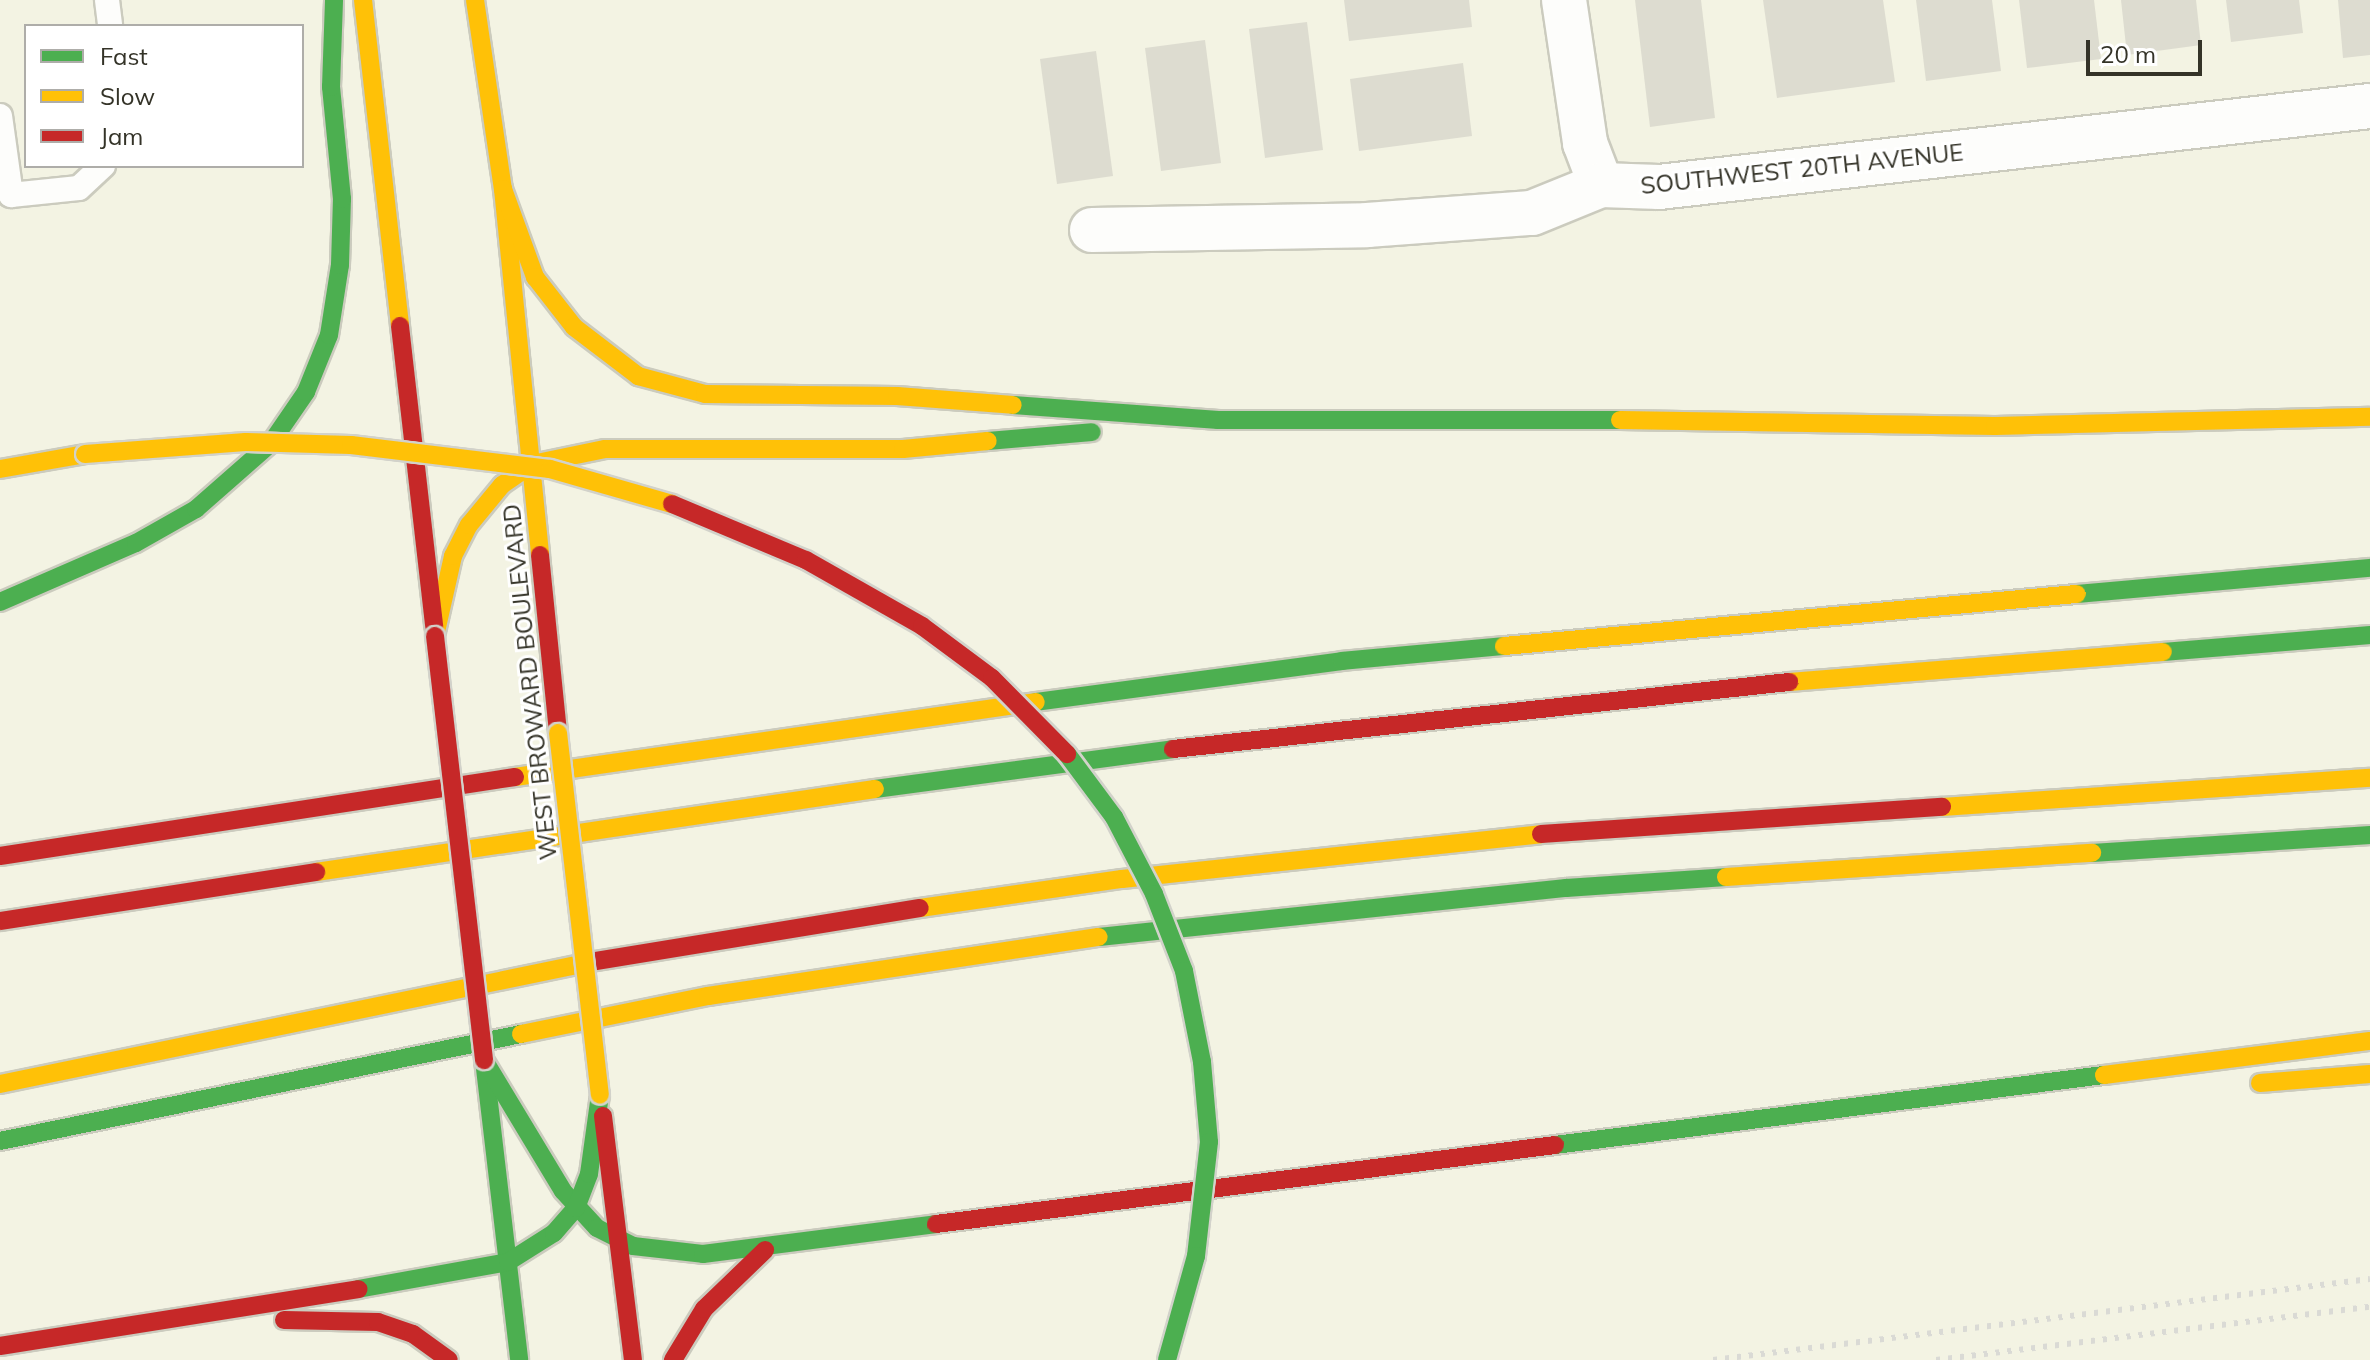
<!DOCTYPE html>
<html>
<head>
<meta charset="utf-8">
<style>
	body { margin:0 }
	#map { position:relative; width:2370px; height:1360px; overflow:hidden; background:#f3f3e3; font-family:Mulish,sans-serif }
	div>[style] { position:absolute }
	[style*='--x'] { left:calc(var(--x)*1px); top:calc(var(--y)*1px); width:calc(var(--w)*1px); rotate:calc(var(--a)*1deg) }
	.building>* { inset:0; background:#dddcd0 }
	.roads { filter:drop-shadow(2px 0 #cbcbbe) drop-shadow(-2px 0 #cbcbbe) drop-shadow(0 2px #cbcbbe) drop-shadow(0 -2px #cbcbbe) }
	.lane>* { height:24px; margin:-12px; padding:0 12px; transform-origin:12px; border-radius:12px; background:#fdfdfb }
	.street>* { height:44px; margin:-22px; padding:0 22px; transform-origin:22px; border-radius:22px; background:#fdfdfb }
	.fast>* { height:18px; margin:-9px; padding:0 9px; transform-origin:9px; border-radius:9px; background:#4caf50 }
	.slow>* { height:18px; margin:-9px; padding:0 9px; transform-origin:9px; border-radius:9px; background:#ffc107 }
	.jam>* { height:18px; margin:-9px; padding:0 9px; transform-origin:9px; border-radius:9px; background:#c62828 }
	.rail>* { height:6px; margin-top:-3px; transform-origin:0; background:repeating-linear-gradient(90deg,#dadad5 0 4px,transparent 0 12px) }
	.bridges { filter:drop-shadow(2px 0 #d2d2ca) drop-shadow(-2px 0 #d2d2ca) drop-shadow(0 2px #d2d2ca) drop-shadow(0 -2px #d2d2ca) }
	.fast-bridge>* { height:18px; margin:-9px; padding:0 9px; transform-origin:9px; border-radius:9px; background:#4caf50 }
	.slow-bridge>* { height:18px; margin:-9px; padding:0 9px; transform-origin:9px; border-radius:9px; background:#ffc107 }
	.jam-bridge>* { height:18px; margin:-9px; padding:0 9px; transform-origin:9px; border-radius:9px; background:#c62828 }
	span { translate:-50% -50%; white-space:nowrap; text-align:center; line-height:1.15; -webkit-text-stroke:6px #fff; paint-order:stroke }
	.street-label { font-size:24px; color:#343328 }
	.legend { position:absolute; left:24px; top:24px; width:280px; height:144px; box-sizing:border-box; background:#fff; border:2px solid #aeada9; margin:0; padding:10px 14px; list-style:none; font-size:24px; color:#343328 }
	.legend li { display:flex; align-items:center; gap:16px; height:40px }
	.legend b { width:40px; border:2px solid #aeada9 }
	.scale { position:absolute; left:2086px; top:40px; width:116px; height:36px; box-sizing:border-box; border:4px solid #343328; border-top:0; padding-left:10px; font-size:24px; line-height:28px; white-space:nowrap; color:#343328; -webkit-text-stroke:6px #fff; paint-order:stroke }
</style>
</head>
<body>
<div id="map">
	<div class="building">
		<i style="clip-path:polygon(1344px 0,1469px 0,1472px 27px,1349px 41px)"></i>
		<i style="clip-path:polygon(1635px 0,1701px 0,1715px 118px,1650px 127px)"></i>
		<i style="clip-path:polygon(1763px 0,1883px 0,1895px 82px,1777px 98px)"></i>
		<i style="clip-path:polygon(1916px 0,1992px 0,2001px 71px,1926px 81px)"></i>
		<i style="clip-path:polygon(2019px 0,2094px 0,2101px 59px,2027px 68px)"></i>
		<i style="clip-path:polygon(2121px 0,2196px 0,2201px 45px,2127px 55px)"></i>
		<i style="clip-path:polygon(2226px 0,2299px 0,2303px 33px,2231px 42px)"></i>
		<i style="clip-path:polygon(2338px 0,2370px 0,2370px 55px,2343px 58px)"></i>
		<i style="clip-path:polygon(1307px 22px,1323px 150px,1265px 158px,1249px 29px)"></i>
		<i style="clip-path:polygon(1205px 40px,1221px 163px,1161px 171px,1145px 48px)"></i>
		<i style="clip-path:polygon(1096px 51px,1113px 176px,1057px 184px,1040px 59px)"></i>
		<i style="clip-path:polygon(1463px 63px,1472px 136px,1359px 151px,1350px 79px)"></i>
	</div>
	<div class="roads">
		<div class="lane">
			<i style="--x:107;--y:0;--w:26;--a:83"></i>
			<i style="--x:0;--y:116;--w:80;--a:82.1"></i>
			<i style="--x:11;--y:195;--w:68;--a:-5.9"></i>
			<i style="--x:79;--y:188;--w:33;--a:-43"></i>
		</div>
		<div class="street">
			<i style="--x:1564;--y:0;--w:145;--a:81.6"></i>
			<i style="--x:1585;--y:143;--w:45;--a:69.1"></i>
			<i style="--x:1092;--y:230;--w:275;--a:-1"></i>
			<i style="--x:1367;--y:225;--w:165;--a:-4.2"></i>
			<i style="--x:1532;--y:213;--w:74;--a:-22.1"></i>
			<i style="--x:1601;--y:185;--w:58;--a:2"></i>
			<i style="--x:1659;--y:187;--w:716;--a:-6.5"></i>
		</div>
		<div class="fast">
			<i style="--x:1013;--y:405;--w:206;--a:4.2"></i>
			<i style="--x:1218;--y:420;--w:402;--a:0"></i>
			<i style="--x:988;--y:441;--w:104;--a:-4.9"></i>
			<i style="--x:2077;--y:594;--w:294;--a:-5.1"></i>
			<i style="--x:0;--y:602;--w:148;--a:-23.5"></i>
			<i style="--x:136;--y:543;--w:69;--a:-29.5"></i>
			<i style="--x:196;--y:509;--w:100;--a:-41.3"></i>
			<i style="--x:271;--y:443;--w:62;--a:-55.5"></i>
			<i style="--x:306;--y:392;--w:61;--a:-68"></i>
			<i style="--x:329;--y:335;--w:71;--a:-81.1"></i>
			<i style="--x:340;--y:265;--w:66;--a:-88.3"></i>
			<i style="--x:342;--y:199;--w:113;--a:-95.6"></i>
			<i style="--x:331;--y:87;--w:87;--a:-88"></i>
			<i style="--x:2163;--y:652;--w:208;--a:-4.7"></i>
			<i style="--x:1036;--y:702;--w:309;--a:-7.6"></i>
			<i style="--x:1342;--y:661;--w:163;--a:-5.3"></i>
			<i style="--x:875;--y:789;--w:301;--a:-7.6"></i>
			<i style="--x:2092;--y:853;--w:279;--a:-3.7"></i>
			<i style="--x:1099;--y:937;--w:470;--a:-6"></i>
			<i style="--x:1566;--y:888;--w:160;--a:-3.9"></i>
			<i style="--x:484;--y:1060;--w:302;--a:83.3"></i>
			<i style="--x:484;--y:1060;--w:153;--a:58.9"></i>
			<i style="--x:563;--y:1191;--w:50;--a:47.4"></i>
			<i style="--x:597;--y:1228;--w:40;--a:26.6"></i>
			<i style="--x:633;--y:1246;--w:70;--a:6.5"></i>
			<i style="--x:703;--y:1254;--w:235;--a:-7.3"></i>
			<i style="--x:0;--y:1141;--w:532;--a:-11.61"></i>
			<i style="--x:1555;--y:1145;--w:553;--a:-7.27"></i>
			<i style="--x:358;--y:1289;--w:152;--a:-10.2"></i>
			<i style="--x:508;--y:1262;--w:54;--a:-32.2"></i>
			<i style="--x:554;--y:1233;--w:33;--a:-49"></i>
			<i style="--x:576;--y:1208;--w:36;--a:-69"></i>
			<i style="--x:589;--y:1174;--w:80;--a:-82.1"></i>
		</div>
		<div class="slow">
			<i style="--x:363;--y:0;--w:328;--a:83.5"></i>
			<i style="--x:475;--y:0;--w:191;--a:81.6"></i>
			<i style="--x:503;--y:189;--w:368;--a:84.2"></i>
			<i style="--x:503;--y:189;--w:94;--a:70"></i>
			<i style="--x:535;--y:277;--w:63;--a:52"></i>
			<i style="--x:574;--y:327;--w:81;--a:37.4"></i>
			<i style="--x:638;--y:376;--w:69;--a:15"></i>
			<i style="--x:705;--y:394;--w:192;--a:0.6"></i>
			<i style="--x:897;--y:396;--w:116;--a:4.4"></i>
			<i style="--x:1620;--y:420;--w:375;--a:0.9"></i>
			<i style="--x:1995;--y:426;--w:375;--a:-1.4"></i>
			<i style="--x:0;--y:469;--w:86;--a:-10"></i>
			<i style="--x:435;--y:636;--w:82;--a:-77.3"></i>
			<i style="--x:453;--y:556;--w:35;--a:-63"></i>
			<i style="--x:469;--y:525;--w:52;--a:-50.5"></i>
			<i style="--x:502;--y:485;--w:37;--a:-35"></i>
			<i style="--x:532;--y:464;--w:75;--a:-11.6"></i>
			<i style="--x:605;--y:449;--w:298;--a:0"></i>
			<i style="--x:903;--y:449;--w:85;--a:-5.4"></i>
			<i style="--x:1504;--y:646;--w:575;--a:-5.19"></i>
			<i style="--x:1789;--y:682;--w:375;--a:-4.6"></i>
			<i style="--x:515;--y:777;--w:526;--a:-8.19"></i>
			<i style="--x:1942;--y:807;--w:429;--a:-3.9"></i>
			<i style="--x:316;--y:872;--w:565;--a:-8.45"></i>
			<i style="--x:1726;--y:877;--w:367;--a:-3.8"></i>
			<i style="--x:920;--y:908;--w:204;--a:-8.2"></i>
			<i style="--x:1122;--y:879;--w:421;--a:-6.1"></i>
			<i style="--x:521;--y:1034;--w:191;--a:-11.5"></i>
			<i style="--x:708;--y:996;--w:395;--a:-8.6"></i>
			<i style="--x:2104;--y:1075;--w:268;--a:-7.3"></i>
			<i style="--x:2260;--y:1083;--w:110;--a:-4.7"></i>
			<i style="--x:0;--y:1084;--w:609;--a:-11.66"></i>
		</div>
		<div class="jam">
			<i style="--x:400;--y:326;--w:302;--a:83.5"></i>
			<i style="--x:540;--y:555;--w:179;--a:84.2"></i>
			<i style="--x:1173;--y:749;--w:620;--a:-6.21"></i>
			<i style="--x:1541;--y:834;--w:402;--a:-3.9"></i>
			<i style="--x:0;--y:856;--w:521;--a:-8.72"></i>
			<i style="--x:0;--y:921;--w:320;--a:-8.8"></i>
			<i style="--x:596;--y:961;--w:328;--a:-9.3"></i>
			<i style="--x:603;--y:1116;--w:246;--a:83"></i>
			<i style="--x:936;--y:1224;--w:624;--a:-7.27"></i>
			<i style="--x:284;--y:1320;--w:94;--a:1.2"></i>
			<i style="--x:378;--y:1322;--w:37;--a:19"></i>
			<i style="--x:413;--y:1334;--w:44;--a:35.8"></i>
			<i style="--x:0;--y:1346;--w:363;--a:-9"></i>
			<i style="--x:673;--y:1360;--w:60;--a:-58.7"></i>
			<i style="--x:704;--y:1309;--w:85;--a:-44"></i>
		</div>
	</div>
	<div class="rail">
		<i style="--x:1713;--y:1360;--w:662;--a:-7.03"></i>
		<i style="--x:1936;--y:1360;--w:437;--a:-7"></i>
	</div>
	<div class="bridges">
		<div class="fast-bridge">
			<i style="--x:1067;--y:754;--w:79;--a:53.3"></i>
			<i style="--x:1114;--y:817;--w:87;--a:62.5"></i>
			<i style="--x:1154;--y:894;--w:83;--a:68.7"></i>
			<i style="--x:1184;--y:971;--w:93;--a:78.8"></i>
			<i style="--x:1202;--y:1062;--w:80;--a:85"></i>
			<i style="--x:1209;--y:1142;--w:115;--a:96.5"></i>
			<i style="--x:1196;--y:1256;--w:108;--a:105.6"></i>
		</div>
		<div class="slow-bridge">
			<i style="--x:85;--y:454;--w:161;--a:-4.3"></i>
			<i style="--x:246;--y:442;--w:105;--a:1.6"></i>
			<i style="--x:351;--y:445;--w:200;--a:6.9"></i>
			<i style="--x:550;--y:469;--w:127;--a:16"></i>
			<i style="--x:558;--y:733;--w:364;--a:83.4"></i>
		</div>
		<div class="jam-bridge">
			<i style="--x:672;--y:504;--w:145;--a:22.7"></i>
			<i style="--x:806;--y:560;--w:133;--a:29.6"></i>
			<i style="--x:922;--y:626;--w:87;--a:36.6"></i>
			<i style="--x:992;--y:678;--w:107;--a:45.4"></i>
			<i style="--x:435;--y:636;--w:427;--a:83.4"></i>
		</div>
	</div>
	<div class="street-label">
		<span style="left:1802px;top:169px;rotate:-6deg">SOUTHWEST 20TH AVENUE</span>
		<span style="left:530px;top:682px;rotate:-96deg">WEST BROWARD BOULEVARD</span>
	</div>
	<ul class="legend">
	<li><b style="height:10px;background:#4caf50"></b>Fast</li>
	<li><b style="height:10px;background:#ffc107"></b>Slow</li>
	<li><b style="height:10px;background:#c62828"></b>Jam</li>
	</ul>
	<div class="scale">20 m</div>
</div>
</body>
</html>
